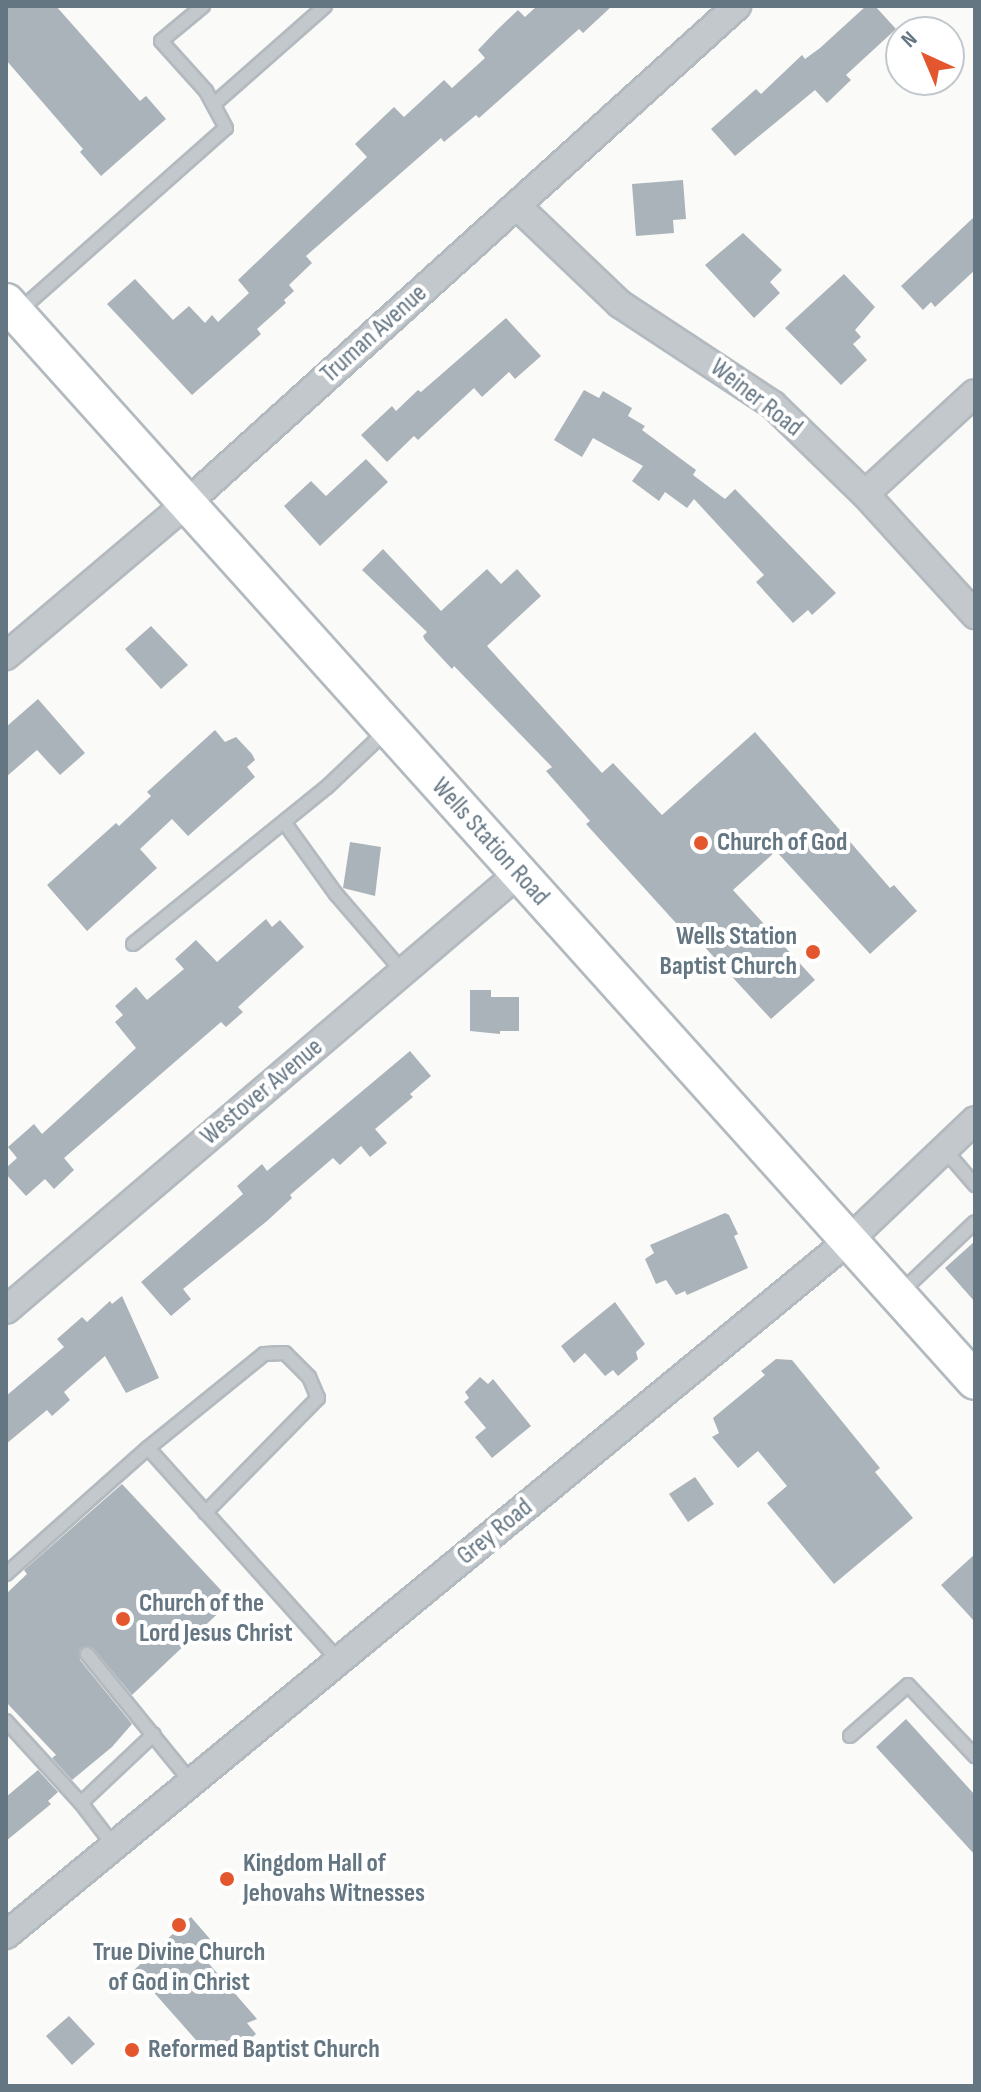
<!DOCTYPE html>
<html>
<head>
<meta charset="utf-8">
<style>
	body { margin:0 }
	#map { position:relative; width:981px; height:2092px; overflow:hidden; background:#fafaf8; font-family:"Sofia Sans Condensed",sans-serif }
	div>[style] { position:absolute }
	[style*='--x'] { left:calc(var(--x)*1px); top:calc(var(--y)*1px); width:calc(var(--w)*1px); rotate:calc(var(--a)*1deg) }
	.building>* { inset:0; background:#aab3b9 }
	.roads { filter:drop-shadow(2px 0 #b3babf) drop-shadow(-2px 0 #b3babf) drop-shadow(0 2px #b3babf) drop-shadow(0 -2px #b3babf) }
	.lane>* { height:12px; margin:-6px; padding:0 6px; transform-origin:6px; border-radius:6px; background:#c3c8cc }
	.street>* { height:26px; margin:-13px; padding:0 13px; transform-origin:13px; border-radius:13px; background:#c3c8cc }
	.secondary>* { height:36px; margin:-18px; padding:0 18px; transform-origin:18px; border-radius:18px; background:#fff }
	.dots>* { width:22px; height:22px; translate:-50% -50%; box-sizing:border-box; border:4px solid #fff; border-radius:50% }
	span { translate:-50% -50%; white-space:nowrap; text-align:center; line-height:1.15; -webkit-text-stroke:8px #fff; paint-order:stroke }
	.street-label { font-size:26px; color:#657683 }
	.poi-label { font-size:26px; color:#657683; font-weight:700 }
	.left { translate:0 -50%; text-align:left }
	.right { translate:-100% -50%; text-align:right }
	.frame { position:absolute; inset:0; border:8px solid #657683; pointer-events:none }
	.north { position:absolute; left:885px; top:16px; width:80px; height:80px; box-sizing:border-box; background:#fff; border:2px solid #c1c8cd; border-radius:50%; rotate:316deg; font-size:22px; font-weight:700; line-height:32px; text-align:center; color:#657683 }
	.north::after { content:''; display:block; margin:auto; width:28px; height:36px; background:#e4572e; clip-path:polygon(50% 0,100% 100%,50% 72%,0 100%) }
</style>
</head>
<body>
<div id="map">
	<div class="building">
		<i style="clip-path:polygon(6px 6px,56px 6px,140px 101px,146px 96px,166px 119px,101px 176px,80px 152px,83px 149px,6px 60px)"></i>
		<i style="clip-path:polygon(537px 6px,612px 6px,583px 33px,579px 29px,479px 118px,476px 115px,444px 142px,441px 138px,306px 256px,312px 263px,289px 285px,294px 291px,284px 300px,286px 303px,257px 329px,261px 334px,192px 395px,107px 304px,135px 279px,173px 320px,189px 306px,205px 323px,212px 315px,218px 322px,249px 293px,238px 280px,367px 157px,355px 144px,394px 107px,404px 117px,444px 80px,452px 88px,485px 58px,478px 50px,497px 30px,518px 10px,525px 17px)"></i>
		<i style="clip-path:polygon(866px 6px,875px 6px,896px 29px,846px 75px,851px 80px,827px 103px,815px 90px,735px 156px,711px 129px,756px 89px,761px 94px,802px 55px,805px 59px,820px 48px)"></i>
		<i style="clip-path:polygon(683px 180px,686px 219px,673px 220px,674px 233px,636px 236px,632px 184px)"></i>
		<i style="clip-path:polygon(975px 216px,975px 270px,935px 307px,931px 302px,923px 310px,901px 286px)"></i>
		<i style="clip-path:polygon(743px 233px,782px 270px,770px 282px,780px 293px,754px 318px,705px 265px)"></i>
		<i style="clip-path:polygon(844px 274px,875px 307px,855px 330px,861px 337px,853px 344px,867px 360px,841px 385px,785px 328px)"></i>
		<i style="clip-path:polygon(506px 318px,541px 356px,515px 379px,509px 372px,482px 397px,474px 388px,418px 440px,414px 436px,387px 462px,361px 435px,392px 406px,396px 411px,418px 390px,421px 392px)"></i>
		<i style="clip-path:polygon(584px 390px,599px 398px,603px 391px,632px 408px,628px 416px,645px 426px,642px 430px,696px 470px,693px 475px,725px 499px,735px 489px,836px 593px,812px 615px,808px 610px,793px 623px,756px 582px,764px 575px,694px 499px,687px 508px,665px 492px,659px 501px,632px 481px,643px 466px,593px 438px,582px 457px,554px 440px)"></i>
		<i style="clip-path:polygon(366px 459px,388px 482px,320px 546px,284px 506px,311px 481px,326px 496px)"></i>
		<i style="clip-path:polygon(383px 549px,441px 611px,487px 569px,501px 584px,517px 569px,541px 596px,487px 646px,602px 773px,613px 763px,662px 815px,755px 732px,890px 888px,894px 885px,917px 911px,870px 954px,776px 851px,733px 890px,815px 980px,771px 1019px,689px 930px,685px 933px,586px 824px,590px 821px,546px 771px,552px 767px,454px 666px,452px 669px,425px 640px,423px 636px,427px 632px,362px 570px)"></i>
		<i style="clip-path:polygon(151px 626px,188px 665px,161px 689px,125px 649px)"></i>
		<i style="clip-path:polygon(38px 699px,85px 753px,60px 775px,37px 750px,6px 777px,6px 727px)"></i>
		<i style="clip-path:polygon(215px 730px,225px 742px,236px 737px,252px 754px,255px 760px,247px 767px,255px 777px,188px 836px,172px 819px,140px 849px,157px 868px,87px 931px,47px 885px,116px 823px,119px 826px,151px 796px,147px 792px)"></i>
		<i style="clip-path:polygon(350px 842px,381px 847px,375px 896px,343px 888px)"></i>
		<i style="clip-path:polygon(266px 919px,272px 927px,280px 920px,304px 947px,238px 1007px,243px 1012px,226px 1027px,221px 1022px,64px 1158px,74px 1170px,54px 1189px,45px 1179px,26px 1196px,6px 1174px,6px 1168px,17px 1158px,8px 1147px,34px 1124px,42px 1134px,136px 1048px,115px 1022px,123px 1015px,115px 1006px,136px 987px,147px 1000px,184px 969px,175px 959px,196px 940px,217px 962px)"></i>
		<i style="clip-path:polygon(470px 990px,491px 990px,491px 997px,519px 997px,519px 1031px,500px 1031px,500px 1034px,470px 1031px)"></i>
		<i style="clip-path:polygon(410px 1051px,431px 1076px,410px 1094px,413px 1097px,375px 1129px,387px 1143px,370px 1157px,361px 1146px,340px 1165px,333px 1158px,290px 1195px,292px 1198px,267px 1221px,183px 1289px,191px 1299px,171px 1316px,141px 1282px,243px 1194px,237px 1186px,262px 1164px,267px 1171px)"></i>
		<i style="clip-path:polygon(725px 1213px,729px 1215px,738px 1234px,734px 1236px,748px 1268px,687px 1295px,685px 1291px,676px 1295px,666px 1280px,656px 1284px,645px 1259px,654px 1253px,650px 1245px)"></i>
		<i style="clip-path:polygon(975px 1241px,975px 1302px,945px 1268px)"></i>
		<i style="clip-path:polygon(122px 1296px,159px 1378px,126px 1393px,105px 1356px,64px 1392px,70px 1400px,52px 1416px,47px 1410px,6px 1444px,6px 1396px,64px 1347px,57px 1339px,82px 1317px,87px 1322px,110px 1301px,112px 1304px)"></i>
		<i style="clip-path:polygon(615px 1302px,645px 1344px,636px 1352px,638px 1359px,618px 1376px,613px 1370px,605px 1376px,585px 1353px,574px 1363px,561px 1346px)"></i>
		<i style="clip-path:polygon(776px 1359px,792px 1360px,880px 1468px,875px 1472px,913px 1518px,834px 1584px,767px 1503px,787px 1486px,758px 1451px,738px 1468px,712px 1437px,719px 1433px,713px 1418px,765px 1375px,761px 1371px)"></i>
		<i style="clip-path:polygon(480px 1377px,488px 1384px,493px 1379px,531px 1426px,492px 1458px,475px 1437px,486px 1428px,464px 1402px,469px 1398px,465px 1392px)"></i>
		<i style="clip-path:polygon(695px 1477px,714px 1504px,688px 1522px,669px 1494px)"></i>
		<i style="clip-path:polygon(122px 1484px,231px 1601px,132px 1695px,93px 1648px,81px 1648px,80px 1660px,132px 1724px,112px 1747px,72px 1780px,52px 1758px,56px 1755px,6px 1702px,6px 1594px,27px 1574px,24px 1570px)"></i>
		<i style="clip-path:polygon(975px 1554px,975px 1622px,941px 1585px)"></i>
		<i style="clip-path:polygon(906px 1719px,975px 1795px,975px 1855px,876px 1747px)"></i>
		<i style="clip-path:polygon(38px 1770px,58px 1792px,48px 1801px,51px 1804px,6px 1841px,6px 1797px)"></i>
		<i style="clip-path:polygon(191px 1917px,210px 1939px,197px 1950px,257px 2019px,247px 2023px,256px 2034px,231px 2055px,223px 2046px,211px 2057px,134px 1970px)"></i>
		<i style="clip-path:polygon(69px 2016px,95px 2044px,72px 2065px,46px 2036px)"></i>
	</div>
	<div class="roads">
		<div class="lane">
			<i style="--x:214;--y:104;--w:148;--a:-41.4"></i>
			<i style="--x:19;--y:311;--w:276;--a:-41.5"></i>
			<i style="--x:226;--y:128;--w:42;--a:-118.4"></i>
			<i style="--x:206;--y:91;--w:67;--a:-132"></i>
			<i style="--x:161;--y:41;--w:55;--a:-39.8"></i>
			<i style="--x:284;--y:822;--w:89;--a:54.2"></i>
			<i style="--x:336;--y:894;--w:103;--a:49.3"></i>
			<i style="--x:133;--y:944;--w:250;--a:-39"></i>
			<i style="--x:327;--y:787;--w:81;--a:-43.5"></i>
			<i style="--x:944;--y:1149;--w:48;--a:49.3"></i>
			<i style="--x:900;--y:1293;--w:103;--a:-43.4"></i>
			<i style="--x:148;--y:1448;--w:286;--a:48.1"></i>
			<i style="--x:6;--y:1574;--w:190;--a:-41.6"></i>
			<i style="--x:148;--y:1448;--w:149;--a:-39"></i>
			<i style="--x:264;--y:1354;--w:21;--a:-3"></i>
			<i style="--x:285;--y:1353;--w:34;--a:45"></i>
			<i style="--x:309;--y:1377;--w:23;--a:67"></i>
			<i style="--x:318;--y:1398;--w:161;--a:134.5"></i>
			<i style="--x:87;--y:1654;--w:165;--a:50.9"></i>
			<i style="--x:6;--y:1721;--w:111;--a:47.6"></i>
			<i style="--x:81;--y:1803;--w:54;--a:52.5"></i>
			<i style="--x:850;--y:1736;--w:77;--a:-41.3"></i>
			<i style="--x:908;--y:1685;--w:98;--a:46.7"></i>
			<i style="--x:81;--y:1803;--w:100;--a:-43.4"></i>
		</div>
		<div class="street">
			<i style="--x:517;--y:206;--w:142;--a:43.6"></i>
			<i style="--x:620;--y:304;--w:183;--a:33.4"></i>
			<i style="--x:773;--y:405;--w:128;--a:44.1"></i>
			<i style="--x:865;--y:494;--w:164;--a:47.7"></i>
			<i style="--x:865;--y:494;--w:149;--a:-42.6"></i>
			<i style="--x:6;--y:656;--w:236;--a:-40.2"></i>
			<i style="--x:186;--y:504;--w:743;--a:-42.11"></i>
			<i style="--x:6;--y:1310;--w:674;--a:-40.43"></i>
			<i style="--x:6;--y:1935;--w:1091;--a:-39.5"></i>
			<i style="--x:848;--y:1241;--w:175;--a:-43.6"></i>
		</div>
		<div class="secondary">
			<i style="--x:6;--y:302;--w:1450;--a:48.07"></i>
		</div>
	</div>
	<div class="dots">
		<i style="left:701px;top:843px;background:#e4572e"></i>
		<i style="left:813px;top:952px;background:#e4572e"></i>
		<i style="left:123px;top:1619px;background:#e4572e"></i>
		<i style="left:227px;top:1879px;background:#e4572e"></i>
		<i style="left:179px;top:1925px;background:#e4572e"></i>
		<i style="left:132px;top:2050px;background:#e4572e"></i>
	</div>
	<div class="street-label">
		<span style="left:374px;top:334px;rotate:-42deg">Truman Avenue</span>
		<span style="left:756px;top:398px;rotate:38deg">Weiner Road</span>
		<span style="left:490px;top:842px;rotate:48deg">Wells Station Road</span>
		<span style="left:262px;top:1092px;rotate:-40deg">Westover Avenue</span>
		<span style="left:495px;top:1532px;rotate:-39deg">Grey Road</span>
	</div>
	<div class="poi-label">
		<span class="left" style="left:717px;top:843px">Church of God</span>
		<span class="right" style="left:797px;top:952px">Wells Station<br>Baptist Church</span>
		<span class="left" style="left:139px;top:1619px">Church of the<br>Lord Jesus Christ</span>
		<span class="left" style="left:243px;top:1879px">Kingdom Hall of<br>Jehovahs Witnesses</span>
		<span style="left:179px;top:1968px">True Divine Church<br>of God in Christ</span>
		<span class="left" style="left:148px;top:2050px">Reformed Baptist Church</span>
	</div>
	<div class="frame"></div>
	<div class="north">N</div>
</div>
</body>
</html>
